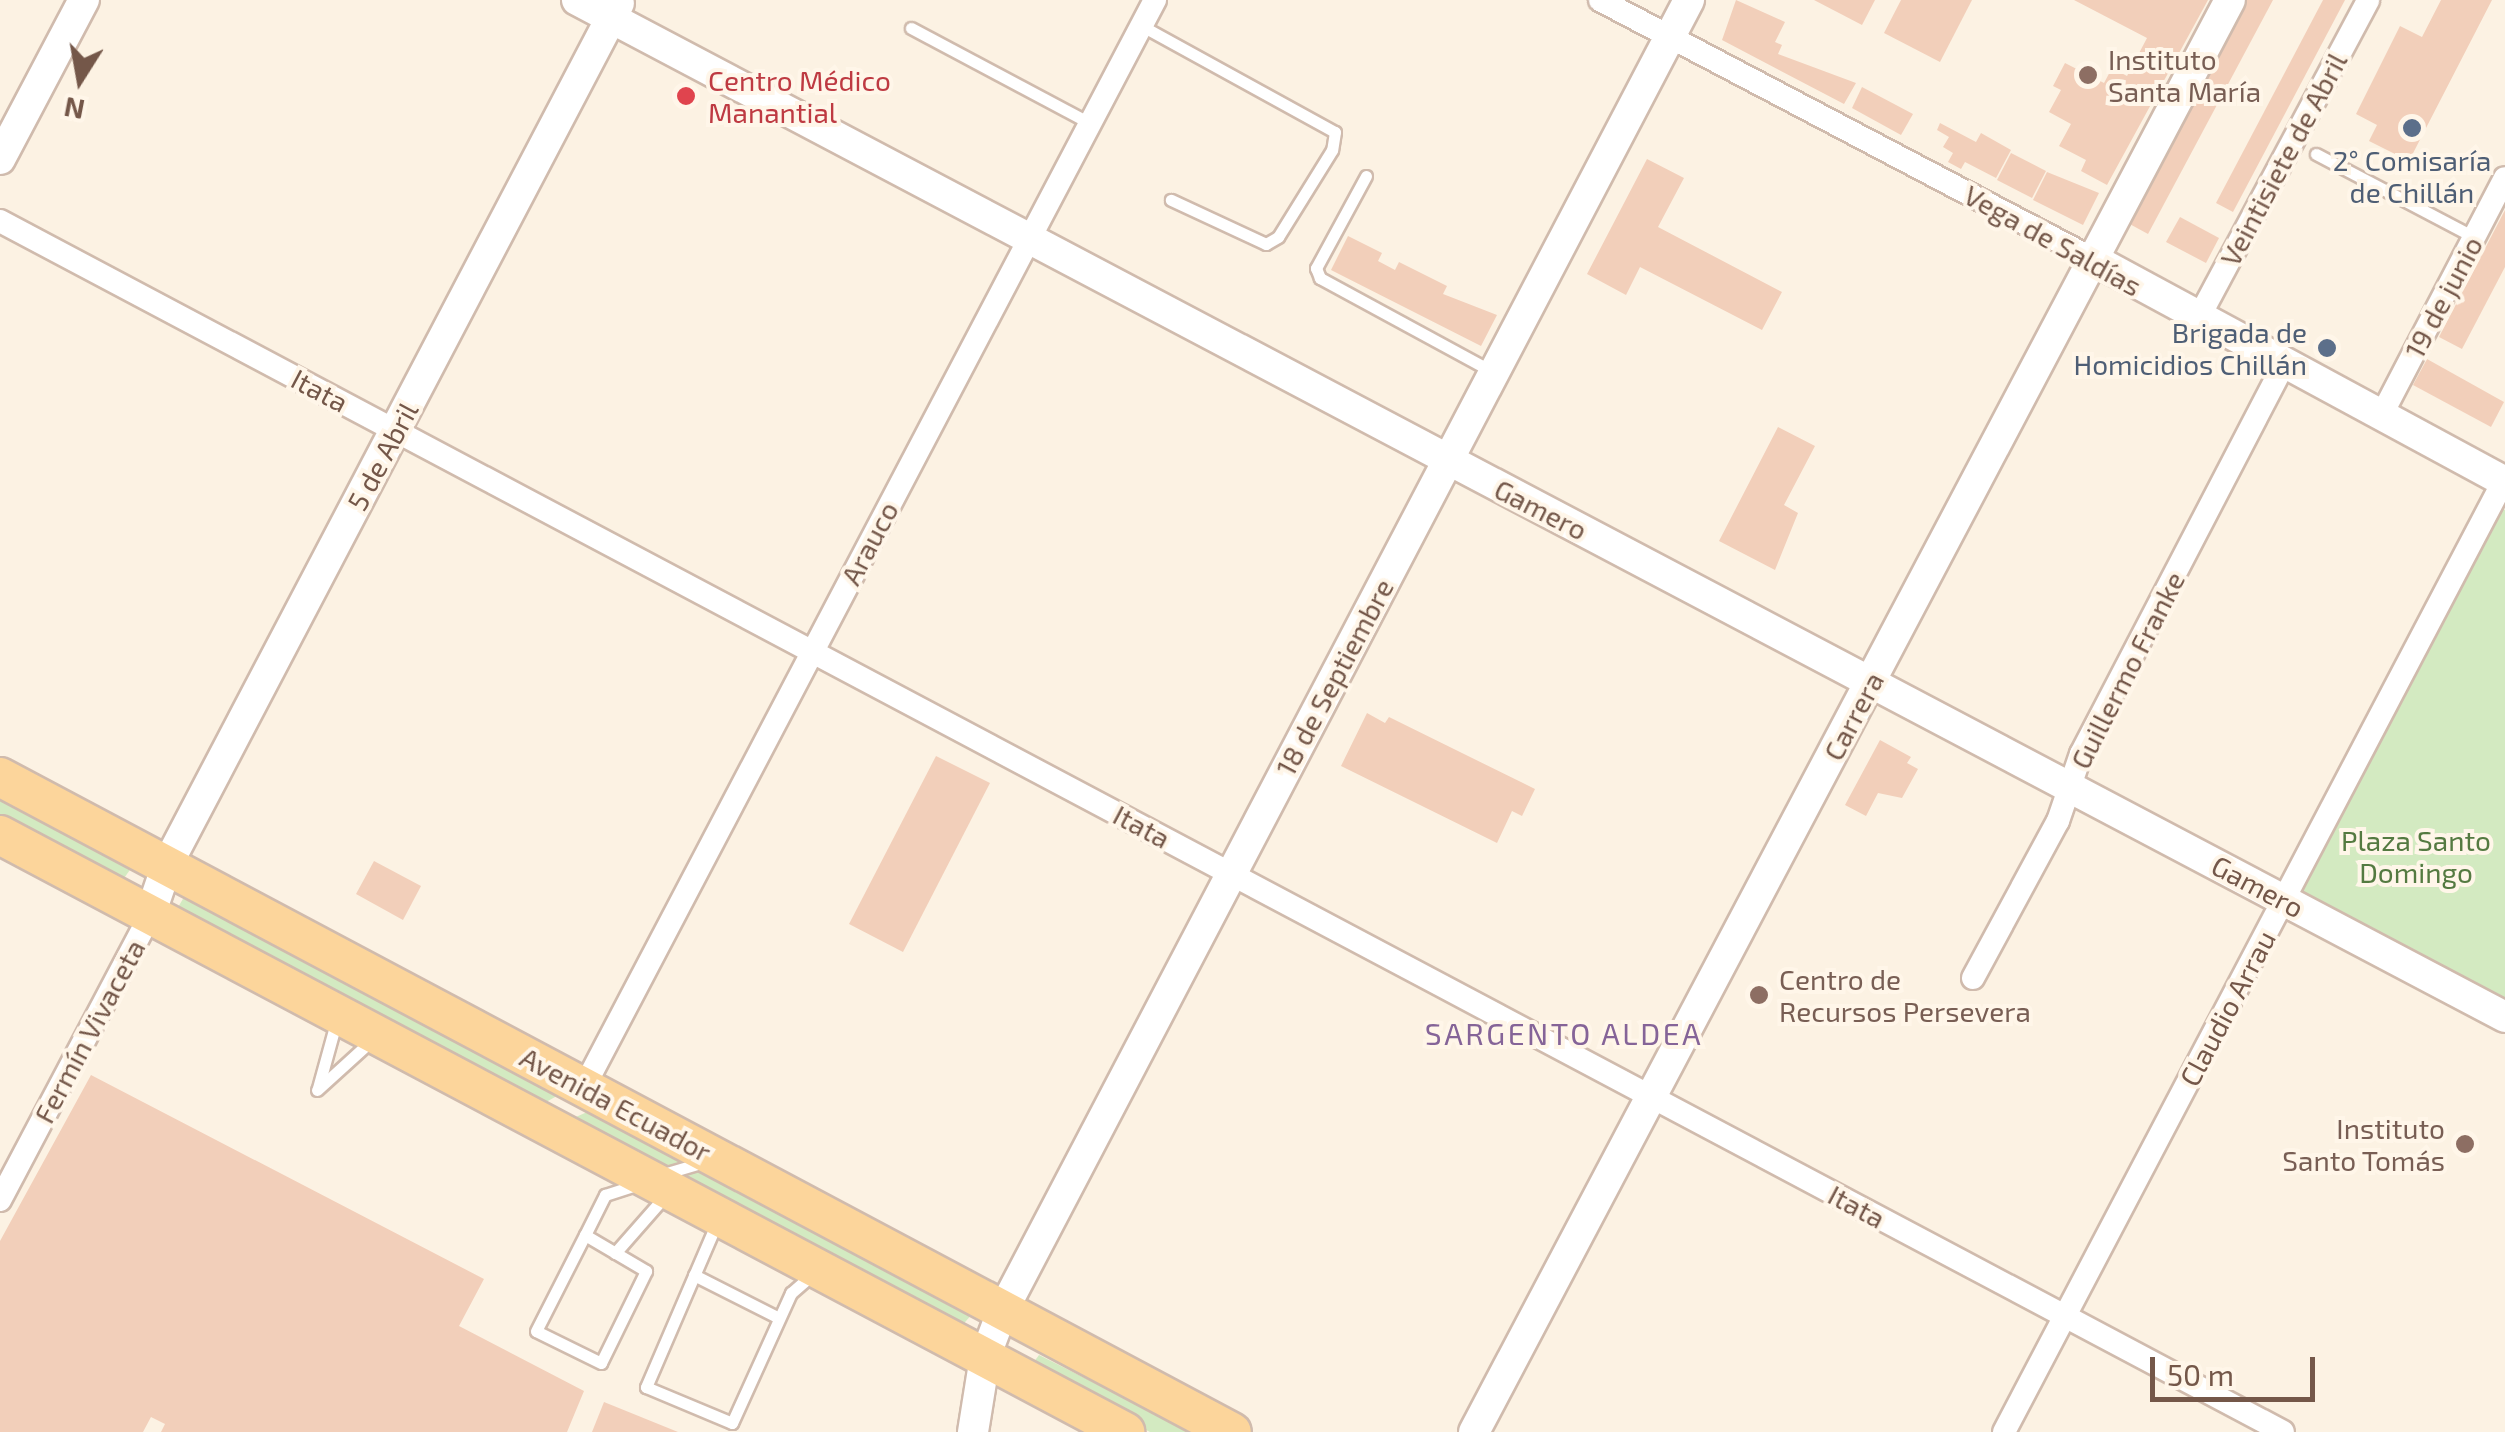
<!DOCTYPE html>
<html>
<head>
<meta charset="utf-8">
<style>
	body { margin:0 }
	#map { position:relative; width:2505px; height:1432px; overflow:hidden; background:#fcf2e3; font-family:"Exo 2",sans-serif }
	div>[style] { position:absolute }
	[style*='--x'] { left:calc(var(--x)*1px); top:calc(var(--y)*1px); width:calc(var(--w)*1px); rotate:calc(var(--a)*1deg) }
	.green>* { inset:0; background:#d3eac1 }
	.building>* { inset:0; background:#f2cfba }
	.roads { filter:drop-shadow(2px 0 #d0bbad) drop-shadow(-2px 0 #d0bbad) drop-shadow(0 2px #d0bbad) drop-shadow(0 -2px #d0bbad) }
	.service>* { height:11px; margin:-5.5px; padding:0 5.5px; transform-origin:5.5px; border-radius:5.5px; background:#fff }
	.minor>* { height:22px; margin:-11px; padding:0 11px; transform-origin:11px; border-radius:11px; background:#fff }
	.tertiary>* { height:30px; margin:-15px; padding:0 15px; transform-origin:15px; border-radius:15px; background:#fff }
	.primary>* { height:38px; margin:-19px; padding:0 19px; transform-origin:19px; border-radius:19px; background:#fcd59b }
	.dots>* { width:28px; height:28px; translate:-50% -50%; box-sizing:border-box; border:5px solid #fff6e9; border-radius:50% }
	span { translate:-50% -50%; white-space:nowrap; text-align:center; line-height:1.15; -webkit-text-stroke:8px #fff6e9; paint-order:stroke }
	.education-label { font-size:28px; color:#785e54 }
	.left { translate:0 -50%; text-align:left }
	.right { translate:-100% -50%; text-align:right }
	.health-label { font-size:28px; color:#be3a42 }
	.street-label { font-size:28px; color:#745749 }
	.service-label { font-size:28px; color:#4e5e75 }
	.park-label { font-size:28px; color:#547a41 }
	.neighbourhood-label { font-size:30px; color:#856498; letter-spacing:2.5px }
	.north { position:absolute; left:30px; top:30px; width:100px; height:100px; -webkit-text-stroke:8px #fff6e9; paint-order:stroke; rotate:191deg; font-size:28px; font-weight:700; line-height:40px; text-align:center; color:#745749 }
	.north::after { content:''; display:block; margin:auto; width:35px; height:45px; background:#745749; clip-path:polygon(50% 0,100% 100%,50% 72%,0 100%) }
	.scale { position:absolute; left:2150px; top:1357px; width:165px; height:45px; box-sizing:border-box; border:5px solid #745749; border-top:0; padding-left:12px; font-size:30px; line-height:35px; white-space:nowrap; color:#745749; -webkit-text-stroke:8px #fff6e9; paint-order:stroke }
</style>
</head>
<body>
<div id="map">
	<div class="green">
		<i style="clip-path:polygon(2498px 507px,2505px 510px,2505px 1008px,2293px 898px)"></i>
		<i style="clip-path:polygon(0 783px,139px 857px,115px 891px,0 830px)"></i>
		<i style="clip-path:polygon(187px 892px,566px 1091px,546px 1102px,516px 1098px,170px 921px)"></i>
		<i style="clip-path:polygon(594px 1109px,974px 1312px,958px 1330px,560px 1124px)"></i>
		<i style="clip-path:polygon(1039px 1355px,1192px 1432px,1150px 1432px,1028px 1370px)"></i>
	</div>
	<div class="building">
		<i style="clip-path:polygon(1736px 0,1785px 22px,1775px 42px,1782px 45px,1778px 54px,1856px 83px,1844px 104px,1722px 40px)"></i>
		<i style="clip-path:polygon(1814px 0,1875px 0,1862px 25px)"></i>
		<i style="clip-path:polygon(1901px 0,1972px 0,1940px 62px,1884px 33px)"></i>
		<i style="clip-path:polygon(2074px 0,2208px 0,2107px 185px,2081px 171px,2086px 160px,2059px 146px,2071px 124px,2049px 112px,2061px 90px,2053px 86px,2065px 63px,2104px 83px,2112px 68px,2127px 76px,2147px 38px)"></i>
		<i style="clip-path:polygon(2246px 0,2273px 0,2148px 234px,2126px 222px)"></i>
		<i style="clip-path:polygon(2323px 0,2345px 0,2233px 212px,2216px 203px)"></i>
		<i style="clip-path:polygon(2441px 0,2492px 0,2409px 161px,2369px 141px,2377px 125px,2356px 114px,2400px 26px,2422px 37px)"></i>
		<i style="clip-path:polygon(1862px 87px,1913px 114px,1901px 135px,1852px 108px)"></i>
		<i style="clip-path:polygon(1940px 123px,1976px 142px,1981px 133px,2011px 150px,1996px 178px,1965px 162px,1961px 169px,1948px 162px,1953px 153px,1943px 147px,1949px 137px,1937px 130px)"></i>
		<i style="clip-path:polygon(2011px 153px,2046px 171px,2032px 198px,1997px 180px)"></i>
		<i style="clip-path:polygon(1647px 159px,1684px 178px,1658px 227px,1782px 292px,1762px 330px,1640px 267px,1626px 295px,1587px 274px)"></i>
		<i style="clip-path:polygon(2047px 172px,2099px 193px,2083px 225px,2033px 200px)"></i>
		<i style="clip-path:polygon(2505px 210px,2505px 267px,2462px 349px,2439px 337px)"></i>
		<i style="clip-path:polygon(2180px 217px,2219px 238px,2206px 263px,2166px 242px)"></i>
		<i style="clip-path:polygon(1348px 236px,1382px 253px,1378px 261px,1395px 270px,1399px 262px,1447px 286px,1443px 294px,1497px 315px,1481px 346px,1331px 270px)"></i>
		<i style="clip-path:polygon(2427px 359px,2504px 402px,2491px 427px,2413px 385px)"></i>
		<i style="clip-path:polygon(1778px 427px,1815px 446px,1784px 505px,1798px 513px,1775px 570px,1719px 541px)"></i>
		<i style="clip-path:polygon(1367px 713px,1385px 723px,1389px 717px,1535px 789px,1522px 816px,1512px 811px,1497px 843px,1341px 766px)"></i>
		<i style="clip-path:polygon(1880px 740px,1911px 757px,1907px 763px,1918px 769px,1902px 798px,1878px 793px,1866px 816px,1845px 805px)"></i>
		<i style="clip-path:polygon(936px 756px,990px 783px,903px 952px,849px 924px)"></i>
		<i style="clip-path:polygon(374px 861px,421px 886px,403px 920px,356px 894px)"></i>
		<i style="clip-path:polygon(91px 1075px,484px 1279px,459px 1326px,584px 1391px,567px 1432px,161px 1432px,165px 1424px,151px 1417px,143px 1432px,0 1432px,0 1241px)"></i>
		<i style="clip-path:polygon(604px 1402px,678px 1432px,592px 1432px)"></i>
	</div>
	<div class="roads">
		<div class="service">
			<i style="--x:1142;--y:26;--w:220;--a:28.8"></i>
			<i style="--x:1335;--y:132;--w:18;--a:99"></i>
			<i style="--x:1332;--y:150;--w:102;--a:121.8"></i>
			<i style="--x:1278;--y:237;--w:14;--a:150"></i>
			<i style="--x:1266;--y:244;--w:105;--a:-155.1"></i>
			<i style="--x:911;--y:28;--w:203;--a:28"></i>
			<i style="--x:2316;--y:154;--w:178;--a:27.7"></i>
			<i style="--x:1366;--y:176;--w:105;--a:118.5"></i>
			<i style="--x:1316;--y:268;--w:11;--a:68"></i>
			<i style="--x:1320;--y:278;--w:197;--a:28.5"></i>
			<i style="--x:318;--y:1088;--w:72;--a:-74.6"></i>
			<i style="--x:317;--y:1090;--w:76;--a:-42.3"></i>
			<i style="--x:660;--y:1175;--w:46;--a:-16.5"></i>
			<i style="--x:718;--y:1220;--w:182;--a:113.3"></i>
			<i style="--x:646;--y:1387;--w:93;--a:22.7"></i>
			<i style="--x:732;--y:1423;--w:143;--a:-65.6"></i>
			<i style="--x:791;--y:1293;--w:29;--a:-41"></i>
			<i style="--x:585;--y:1235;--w:71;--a:30.5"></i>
			<i style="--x:646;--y:1271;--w:102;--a:116.1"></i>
			<i style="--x:601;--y:1363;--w:72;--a:-153.8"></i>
			<i style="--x:536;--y:1331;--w:108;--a:-63"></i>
			<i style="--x:585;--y:1235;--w:45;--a:-63.4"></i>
			<i style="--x:605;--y:1195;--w:35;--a:-18"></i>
			<i style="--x:615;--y:1253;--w:76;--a:-48.7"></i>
			<i style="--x:694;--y:1275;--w:95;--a:26.8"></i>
		</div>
		<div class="minor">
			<i style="--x:1600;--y:0;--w:557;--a:27.72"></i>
			<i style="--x:0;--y:221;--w:2584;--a:27.94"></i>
			<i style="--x:2198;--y:319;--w:361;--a:-61.9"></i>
			<i style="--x:2381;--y:416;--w:268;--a:-62.5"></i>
			<i style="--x:1973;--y:978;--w:179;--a:-61.6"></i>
			<i style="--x:2058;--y:821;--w:71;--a:-71.1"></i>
			<i style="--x:2081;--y:754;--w:440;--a:-62.5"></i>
			<i style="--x:584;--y:1087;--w:1228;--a:-62.29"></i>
			<i style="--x:0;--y:1200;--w:322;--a:-62.2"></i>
			<i style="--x:2004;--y:1432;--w:1078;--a:-62.29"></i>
		</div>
		<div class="tertiary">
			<i style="--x:577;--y:0;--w:2180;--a:27.81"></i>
			<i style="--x:0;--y:159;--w:180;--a:-62.2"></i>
			<i style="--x:2093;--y:259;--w:468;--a:28.4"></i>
			<i style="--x:150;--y:915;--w:53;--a:-71.2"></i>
			<i style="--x:167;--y:865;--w:973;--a:-62.33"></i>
			<i style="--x:973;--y:1432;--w:76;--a:-80.9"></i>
			<i style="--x:985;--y:1357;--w:48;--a:-69.3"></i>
			<i style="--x:1002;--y:1312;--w:1481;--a:-62.36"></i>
			<i style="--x:1474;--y:1432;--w:1619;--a:-62.17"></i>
		</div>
		<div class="primary">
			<i style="--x:0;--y:777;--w:1395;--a:28"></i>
			<i style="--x:0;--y:835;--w:1274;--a:27.95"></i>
		</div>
	</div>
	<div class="dots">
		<i style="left:2088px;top:75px;background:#8d6e63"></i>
		<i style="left:686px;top:96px;background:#e0444e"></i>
		<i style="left:2412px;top:128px;background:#5c6f8a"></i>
		<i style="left:2327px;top:348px;background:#5c6f8a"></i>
		<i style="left:1759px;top:995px;background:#8d6e63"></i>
		<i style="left:2465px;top:1144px;background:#8d6e63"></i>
	</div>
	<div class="education-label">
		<span class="left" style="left:2108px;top:75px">Instituto<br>Santa María</span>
		<span class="left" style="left:1779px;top:995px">Centro de<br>Recursos Persevera</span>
		<span class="right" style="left:2445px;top:1144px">Instituto<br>Santo Tomás</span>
	</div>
	<div class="health-label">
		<span class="left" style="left:708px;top:96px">Centro Médico<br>Manantial</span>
	</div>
	<div class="street-label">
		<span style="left:2283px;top:159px;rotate:-62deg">Veintisiete de Abril</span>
		<span style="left:2053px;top:240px;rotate:29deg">Vega de Saldías</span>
		<span style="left:2443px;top:297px;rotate:-62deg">19 de junio</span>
		<span style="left:320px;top:390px;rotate:28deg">Itata</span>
		<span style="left:382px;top:456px;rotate:-62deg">5 de Abril</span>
		<span style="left:1541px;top:509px;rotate:27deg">Gamero</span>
		<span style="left:869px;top:543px;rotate:-62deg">Arauco</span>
		<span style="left:2127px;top:670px;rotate:-63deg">Guillermo Franke</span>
		<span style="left:1334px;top:677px;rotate:-62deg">18 de Septiembre</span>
		<span style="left:1853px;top:716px;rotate:-62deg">Carrera</span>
		<span style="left:1142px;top:826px;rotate:28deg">Itata</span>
		<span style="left:2258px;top:886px;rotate:28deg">Gamero</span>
		<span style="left:2227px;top:1008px;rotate:-62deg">Claudio Arrau</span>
		<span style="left:89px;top:1031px;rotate:-62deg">Fermín Vivaceta</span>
		<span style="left:616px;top:1104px;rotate:28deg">Avenida Ecuador</span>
		<span style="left:1857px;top:1206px;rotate:28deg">Itata</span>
	</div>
	<div class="service-label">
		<span style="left:2412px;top:176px">2° Comisaría<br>de Chillán</span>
		<span class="right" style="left:2307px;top:348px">Brigada de<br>Homicidios Chillán</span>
	</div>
	<div class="park-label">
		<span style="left:2416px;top:856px">Plaza Santo<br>Domingo</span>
	</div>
	<div class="neighbourhood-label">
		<span style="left:1564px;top:1033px">SARGENTO ALDEA</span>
	</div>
	<div class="north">N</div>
	<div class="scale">50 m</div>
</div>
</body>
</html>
